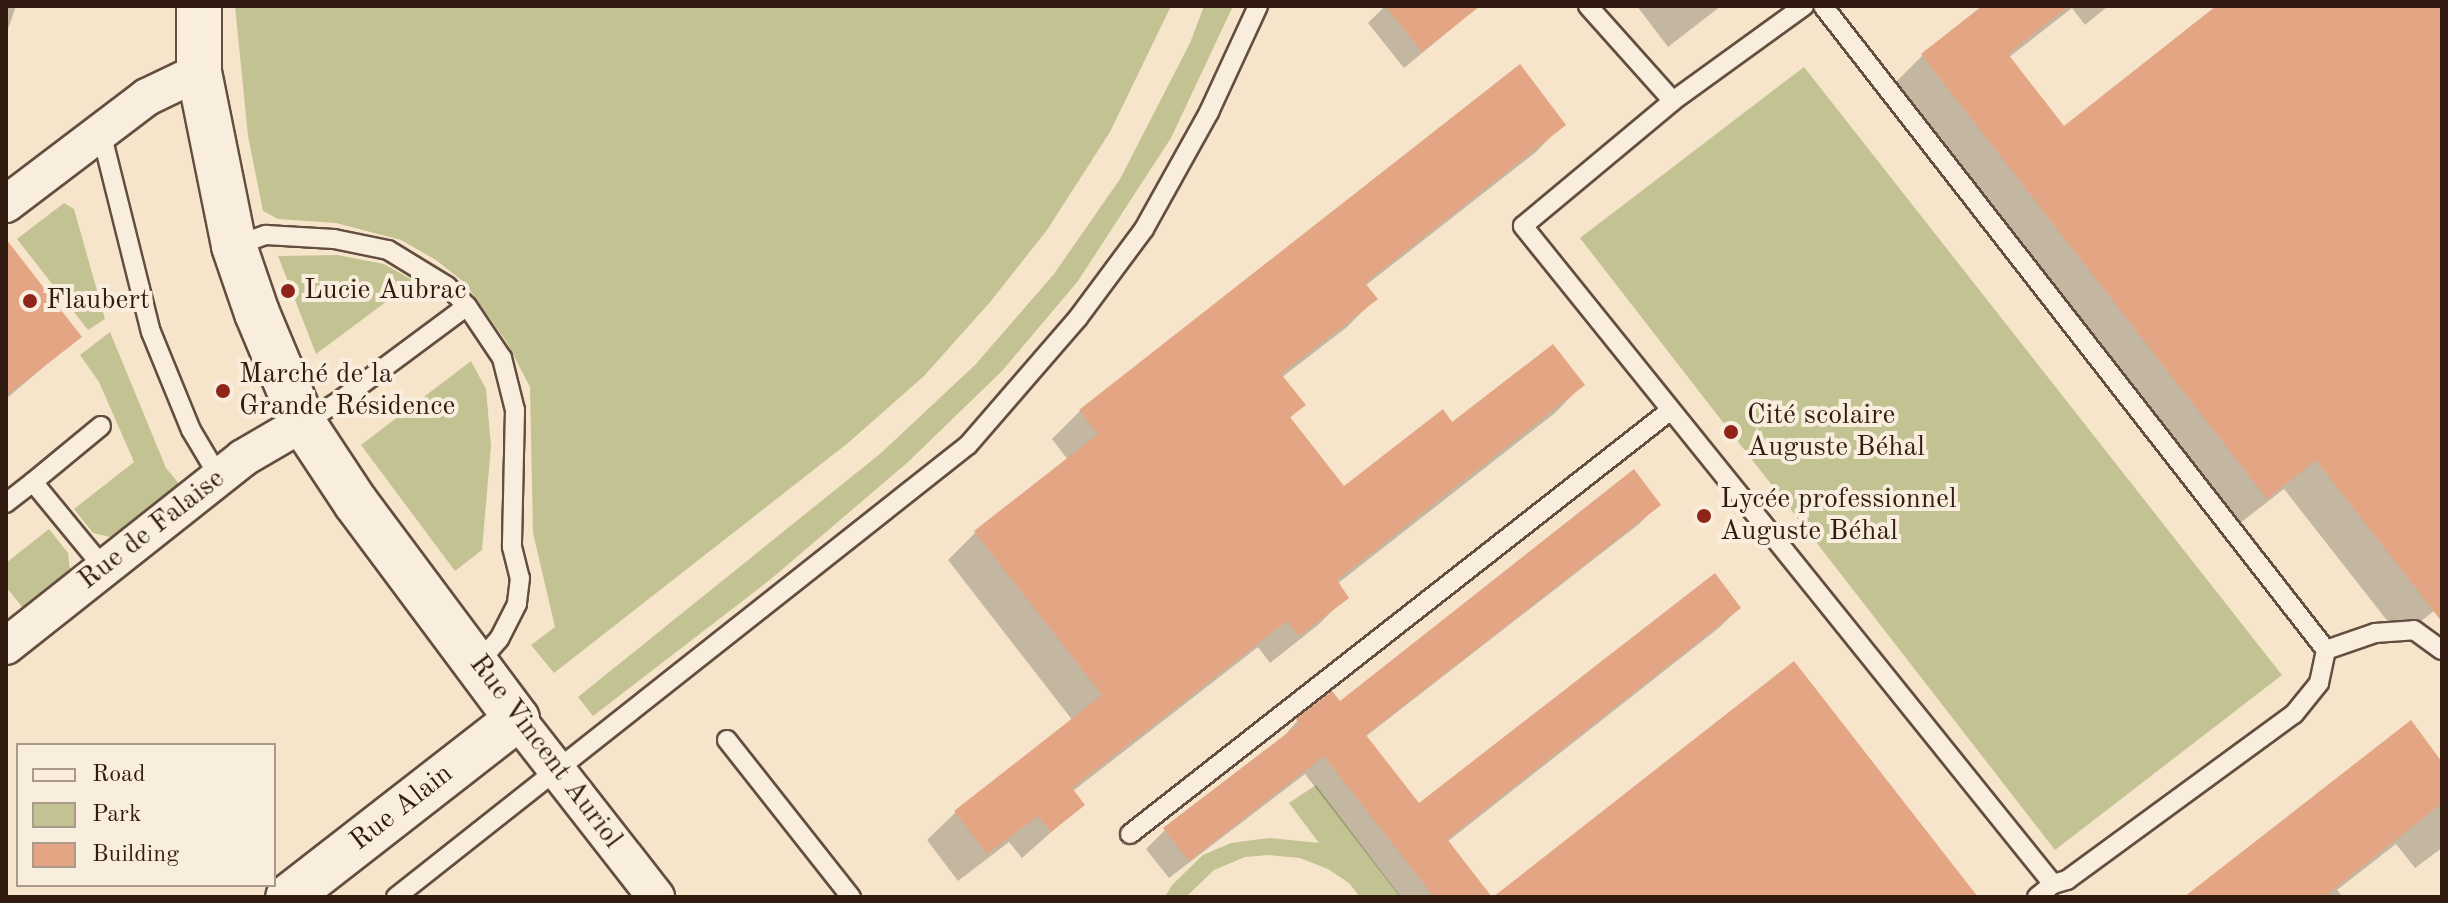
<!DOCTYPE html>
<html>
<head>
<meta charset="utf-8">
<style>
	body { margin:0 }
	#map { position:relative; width:2448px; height:903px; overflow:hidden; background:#f6e5cb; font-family:"Old Standard TT",serif }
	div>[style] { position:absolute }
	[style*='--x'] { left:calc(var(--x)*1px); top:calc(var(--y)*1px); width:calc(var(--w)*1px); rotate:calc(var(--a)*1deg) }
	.green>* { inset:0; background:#c3c292 }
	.shadow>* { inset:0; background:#0003 }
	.building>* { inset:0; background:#e3a583 }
	.roads { filter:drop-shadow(2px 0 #634e40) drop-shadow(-2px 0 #634e40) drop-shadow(0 2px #634e40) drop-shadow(0 -2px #634e40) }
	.lane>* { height:18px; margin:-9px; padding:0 9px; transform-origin:9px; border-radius:9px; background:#f9eedd }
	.street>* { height:36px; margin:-18px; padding:0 18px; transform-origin:18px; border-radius:18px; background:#f9eedd }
	.secondary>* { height:44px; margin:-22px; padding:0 22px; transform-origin:22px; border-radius:22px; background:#f9eedd }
	.dots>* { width:22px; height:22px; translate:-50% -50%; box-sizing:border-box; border:4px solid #f9eedd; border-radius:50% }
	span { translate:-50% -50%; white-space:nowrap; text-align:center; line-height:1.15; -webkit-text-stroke:8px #f9eedd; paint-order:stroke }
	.poi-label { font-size:28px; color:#321b11 }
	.left { translate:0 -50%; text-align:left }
	.street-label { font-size:28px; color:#321b11 }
	.frame { position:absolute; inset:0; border:8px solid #321b11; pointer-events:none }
	.legend { position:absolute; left:16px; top:743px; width:260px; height:144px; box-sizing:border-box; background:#f9eedd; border:2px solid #a99a8b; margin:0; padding:10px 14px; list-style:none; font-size:24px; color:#321b11 }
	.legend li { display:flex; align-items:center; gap:16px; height:40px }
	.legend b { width:40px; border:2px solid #a99a8b }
</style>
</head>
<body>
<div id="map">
	<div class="green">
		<i style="clip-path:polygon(235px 6px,1171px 6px,1110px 132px,1047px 230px,991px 301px,924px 376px,848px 443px,554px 673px,531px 645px,555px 627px,533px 533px,530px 387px,506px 341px,465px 283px,436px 260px,401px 240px,336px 223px,278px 219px,263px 211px,248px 136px)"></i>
		<i style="clip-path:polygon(1204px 6px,1233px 6px,1171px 138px,1078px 281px,1002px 371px,908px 462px,771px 579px,593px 716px,578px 697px,881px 453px,975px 365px,1054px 274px,1120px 179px,1190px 43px)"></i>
		<i style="clip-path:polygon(1804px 67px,2282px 675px,2055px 850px,1580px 238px)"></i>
		<i style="clip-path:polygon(64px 203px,74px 209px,105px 319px,88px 330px,17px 239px)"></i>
		<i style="clip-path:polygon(337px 255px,384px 264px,414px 281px,316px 354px,278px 256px)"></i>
		<i style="clip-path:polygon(110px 332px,166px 468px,181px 486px,110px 537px,93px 533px,74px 509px,134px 462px,99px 382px,80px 355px)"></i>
		<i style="clip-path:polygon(471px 361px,486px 389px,491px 446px,482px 550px,455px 571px,361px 445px)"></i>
		<i style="clip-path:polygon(49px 529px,68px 553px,70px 571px,23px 608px,6px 587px,6px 563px)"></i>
		<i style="clip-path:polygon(1316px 785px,1401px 897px,1360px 897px,1349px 883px,1328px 869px,1300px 858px,1268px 855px,1245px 857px,1214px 870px,1186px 897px,1165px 897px,1172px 885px,1203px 855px,1231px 843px,1269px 838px,1319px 843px,1289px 803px)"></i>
	</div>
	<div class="shadow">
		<i style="clip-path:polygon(6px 6px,16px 6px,6px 35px)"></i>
		<i style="clip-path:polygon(1385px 6px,1479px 6px,1404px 68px,1368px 23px)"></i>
		<i style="clip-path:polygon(1637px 6px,1721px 6px,1668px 47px)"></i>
		<i style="clip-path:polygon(1985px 6px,2108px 6px,2085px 25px,2072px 8px,2008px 58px,2063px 129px,2219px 6px,2442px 6px,2442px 605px,2400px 637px,2284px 489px,2235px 527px,1892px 86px,1922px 56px)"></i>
		<i style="clip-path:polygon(1519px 67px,1563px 124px,1536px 152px,1365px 286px,1375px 299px,1347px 327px,1281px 378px,1303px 405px,1289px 419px,1343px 489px,1452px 425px,1582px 385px,1555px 413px,1337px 584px,1346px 597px,1318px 625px,1270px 663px,1258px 647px,1073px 791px,1082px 805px,1022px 858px,1009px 842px,958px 881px,927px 840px,955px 813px,1073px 721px,948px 560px,975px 533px,1068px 460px,1052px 439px,1080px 411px)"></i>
		<i style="clip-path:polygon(6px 267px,79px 337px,6px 399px)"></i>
		<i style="clip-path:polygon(1658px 505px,1639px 524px,1365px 737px,1419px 806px,1739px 608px,1720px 627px,1447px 842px,1445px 897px,1400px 897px,1305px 774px,1169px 878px,1146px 849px,1165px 830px,1280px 741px,1297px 721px,1339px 704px)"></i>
		<i style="clip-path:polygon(2442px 765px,2442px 848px,2415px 868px,2396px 844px,2337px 890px,2343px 897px,2187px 897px)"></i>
	</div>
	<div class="building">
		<i style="clip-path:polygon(1385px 6px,1480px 6px,1422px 52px)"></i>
		<i style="clip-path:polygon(1982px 6px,2069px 6px,2008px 54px,2064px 126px,2216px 6px,2442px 6px,2442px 622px,2316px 460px,2267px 499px,1921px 54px)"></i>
		<i style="clip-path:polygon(1520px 64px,1566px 125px,1365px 283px,1378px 299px,1281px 374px,1306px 405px,1290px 417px,1344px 486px,1443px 409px,1452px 422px,1553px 344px,1585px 385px,1337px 580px,1349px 598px,1299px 636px,1287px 621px,1072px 788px,1085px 805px,1051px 832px,1038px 816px,987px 854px,954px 811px,1102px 695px,974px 531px,1098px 434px,1079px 410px)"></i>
		<i style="clip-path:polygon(6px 239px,82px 337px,6px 396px)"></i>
		<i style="clip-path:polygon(1634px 469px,1661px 505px,1366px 735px,1419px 803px,1715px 573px,1741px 608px,1447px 839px,1492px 897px,1434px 897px,1324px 756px,1189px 861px,1163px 828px,1299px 724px,1296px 719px,1332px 691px,1340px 701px)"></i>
		<i style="clip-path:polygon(1794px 661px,1978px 897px,1493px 897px)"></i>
		<i style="clip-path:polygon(2411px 720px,2442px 762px,2442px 803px,2324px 897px,2184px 897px)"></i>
	</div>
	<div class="roads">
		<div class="lane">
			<i style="--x:1588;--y:6;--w:127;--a:48.2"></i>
			<i style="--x:1804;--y:6;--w:162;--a:144.1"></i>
			<i style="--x:1673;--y:101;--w:195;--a:140.2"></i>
			<i style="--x:1523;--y:226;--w:845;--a:51.15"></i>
			<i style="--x:2053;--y:884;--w:15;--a:-16"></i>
			<i style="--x:2067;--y:880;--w:281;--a:-36.2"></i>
			<i style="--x:2294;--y:714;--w:40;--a:-51"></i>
			<i style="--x:2319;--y:683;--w:34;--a:-78"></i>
			<i style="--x:2326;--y:650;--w:817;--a:-127.99"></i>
			<i style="--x:101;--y:132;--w:206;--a:76"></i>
			<i style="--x:151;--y:332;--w:106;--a:67.8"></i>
			<i style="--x:191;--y:430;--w:55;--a:59.2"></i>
			<i style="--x:235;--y:246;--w:33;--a:-20"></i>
			<i style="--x:266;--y:235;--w:68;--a:3.4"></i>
			<i style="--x:334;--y:239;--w:55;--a:11.5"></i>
			<i style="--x:388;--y:250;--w:69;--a:31.4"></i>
			<i style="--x:447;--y:286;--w:28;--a:45"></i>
			<i style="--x:467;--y:306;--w:63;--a:56.1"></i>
			<i style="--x:502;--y:358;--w:54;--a:76"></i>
			<i style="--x:515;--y:410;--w:137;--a:91.3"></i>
			<i style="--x:512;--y:547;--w:32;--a:76"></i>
			<i style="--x:520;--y:578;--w:26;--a:97"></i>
			<i style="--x:517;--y:604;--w:39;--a:117"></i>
			<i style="--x:499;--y:639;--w:32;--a:131"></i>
			<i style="--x:303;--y:423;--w:37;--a:-31"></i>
			<i style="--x:335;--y:404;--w:164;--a:-36.6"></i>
			<i style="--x:33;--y:482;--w:88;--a:-39.5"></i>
			<i style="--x:6;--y:503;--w:34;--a:-38"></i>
			<i style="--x:33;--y:482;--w:112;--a:50.5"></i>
			<i style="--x:2326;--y:650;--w:52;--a:-19.1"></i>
			<i style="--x:2375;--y:633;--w:39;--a:-4"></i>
			<i style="--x:2414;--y:630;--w:34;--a:36"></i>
			<i style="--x:727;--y:740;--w:200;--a:51.7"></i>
			<i style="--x:1130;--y:834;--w:687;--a:-38.09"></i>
			<i style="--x:396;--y:897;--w:729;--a:-38.32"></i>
			<i style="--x:968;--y:445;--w:168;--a:-49.1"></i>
			<i style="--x:1078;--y:318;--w:111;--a:-53.4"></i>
			<i style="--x:1144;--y:229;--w:134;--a:-60.9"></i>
			<i style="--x:1209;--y:112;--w:117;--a:-65.2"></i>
			<i style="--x:2037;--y:897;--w:21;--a:-39"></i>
		</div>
		<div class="street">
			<i style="--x:6;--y:204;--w:177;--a:-37.2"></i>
			<i style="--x:147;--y:97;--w:58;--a:-25.7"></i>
			<i style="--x:6;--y:646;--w:303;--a:-38.4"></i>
			<i style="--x:243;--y:458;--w:69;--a:-30.3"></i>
			<i style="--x:517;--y:719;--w:226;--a:52"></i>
		</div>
		<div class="secondary">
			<i style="--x:199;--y:6;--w:66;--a:90"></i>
			<i style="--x:199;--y:72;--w:177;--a:78.6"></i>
			<i style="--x:234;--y:246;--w:71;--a:71.1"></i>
			<i style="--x:257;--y:313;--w:119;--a:67.3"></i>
			<i style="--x:303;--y:423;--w:96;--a:56.5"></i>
			<i style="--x:356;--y:503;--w:269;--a:53.3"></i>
			<i style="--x:517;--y:719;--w:290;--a:142.1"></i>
		</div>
	</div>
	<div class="dots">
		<i style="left:288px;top:291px;background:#8f2418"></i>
		<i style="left:30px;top:301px;background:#8f2418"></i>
		<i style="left:223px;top:391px;background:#8f2418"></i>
		<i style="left:1731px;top:432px;background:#8f2418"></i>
		<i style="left:1704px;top:516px;background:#8f2418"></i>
	</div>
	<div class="poi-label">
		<span class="left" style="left:304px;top:291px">Lucie Aubrac</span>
		<span class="left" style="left:46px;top:301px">Flaubert</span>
		<span class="left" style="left:239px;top:391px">Marché de la<br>Grande Résidence</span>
		<span class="left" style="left:1747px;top:432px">Cité scolaire<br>Auguste Béhal</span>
		<span class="left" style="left:1720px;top:516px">Lycée professionnel<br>Auguste Béhal</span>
	</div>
	<div class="street-label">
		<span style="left:152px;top:530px;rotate:-38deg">Rue de Falaise</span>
		<span style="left:545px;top:752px;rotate:53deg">Rue Vincent Auriol</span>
		<span style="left:402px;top:808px;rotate:-38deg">Rue Alain</span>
	</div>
	<div class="frame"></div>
	<ul class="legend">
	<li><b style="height:10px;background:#f9eedd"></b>Road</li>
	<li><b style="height:22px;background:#c3c292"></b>Park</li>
	<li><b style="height:22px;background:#e3a583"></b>Building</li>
	</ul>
</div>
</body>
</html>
